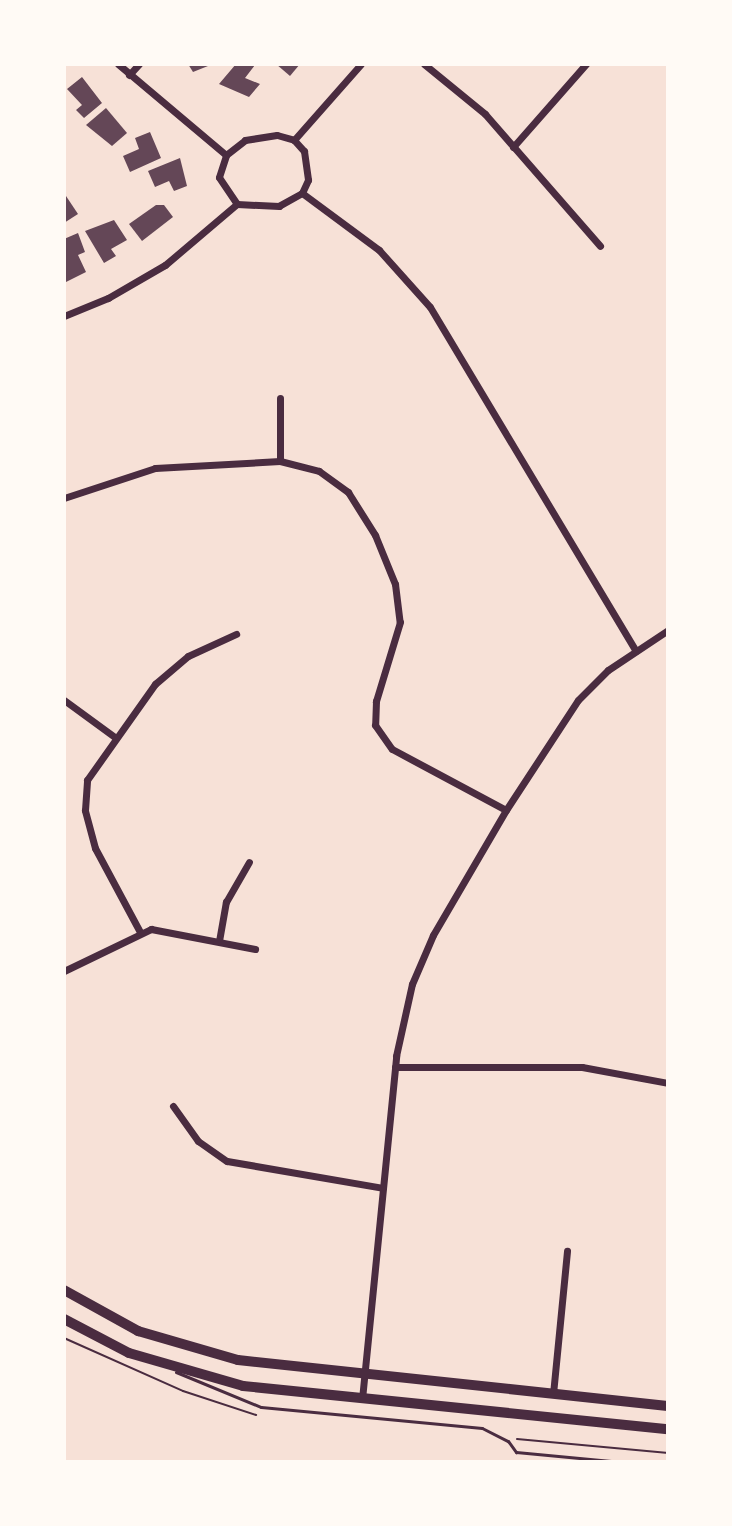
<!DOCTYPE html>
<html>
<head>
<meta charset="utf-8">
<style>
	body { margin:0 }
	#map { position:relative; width:732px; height:1526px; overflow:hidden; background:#f7e1d7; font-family:"Fira Sans Condensed",sans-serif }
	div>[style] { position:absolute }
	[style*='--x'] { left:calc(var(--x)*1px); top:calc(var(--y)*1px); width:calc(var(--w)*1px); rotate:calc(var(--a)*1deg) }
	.building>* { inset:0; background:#644757 }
	.path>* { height:2px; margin:-1px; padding:0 1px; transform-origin:1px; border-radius:1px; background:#4a2c40 }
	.service>* { height:3px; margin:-1.5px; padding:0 1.5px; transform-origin:1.5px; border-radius:1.5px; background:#4a2c40 }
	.minor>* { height:7px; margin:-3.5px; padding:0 3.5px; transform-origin:3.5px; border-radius:3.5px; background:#4a2c40 }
	.primary>* { height:10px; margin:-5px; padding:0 5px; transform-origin:5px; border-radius:5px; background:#4a2c40 }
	span { translate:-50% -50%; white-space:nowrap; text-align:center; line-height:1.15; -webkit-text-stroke:7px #fffaf5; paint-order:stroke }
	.frame { position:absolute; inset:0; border:66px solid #fffaf5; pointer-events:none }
</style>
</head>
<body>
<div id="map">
	<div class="building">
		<i style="clip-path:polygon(188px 64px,213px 64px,193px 72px)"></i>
		<i style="clip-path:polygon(236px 64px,255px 65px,245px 78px,260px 84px,249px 97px,219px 84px)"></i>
		<i style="clip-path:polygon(276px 64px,300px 64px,290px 76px)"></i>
		<i style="clip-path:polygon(82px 77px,102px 103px,84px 118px,76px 110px,82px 105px,67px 89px)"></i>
		<i style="clip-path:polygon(106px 108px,127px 133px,112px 146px,86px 125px)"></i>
		<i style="clip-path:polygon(150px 132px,161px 158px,130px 172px,123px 156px,139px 149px,135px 138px)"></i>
		<i style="clip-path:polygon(180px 158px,187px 186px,174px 191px,169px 181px,155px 187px,148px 171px)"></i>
		<i style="clip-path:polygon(64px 193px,78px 214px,64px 223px)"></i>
		<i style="clip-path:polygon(156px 205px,164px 205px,173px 217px,142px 241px,129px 224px)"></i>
		<i style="clip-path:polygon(114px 220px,127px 240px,111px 249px,116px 256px,104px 263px,85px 231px)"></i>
		<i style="clip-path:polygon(78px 233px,85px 252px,78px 255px,86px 272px,66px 282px,64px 239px)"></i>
	</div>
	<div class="path">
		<i style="--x:64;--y:1338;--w:130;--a:24"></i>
		<i style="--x:183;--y:1391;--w:77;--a:18.2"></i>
		<i style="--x:517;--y:1439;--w:152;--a:5.3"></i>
	</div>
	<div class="service">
		<i style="--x:176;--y:1372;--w:92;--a:22.4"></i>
		<i style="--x:261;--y:1407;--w:222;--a:5.4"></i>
		<i style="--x:482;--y:1428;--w:29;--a:27"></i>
		<i style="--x:508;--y:1441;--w:14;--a:54"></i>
		<i style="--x:516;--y:1452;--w:106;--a:5.4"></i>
	</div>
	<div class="minor">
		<i style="--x:118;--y:64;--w:141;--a:40.1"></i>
		<i style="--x:424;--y:64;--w:79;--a:39.3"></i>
		<i style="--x:485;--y:114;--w:175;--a:48.9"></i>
		<i style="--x:129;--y:75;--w:15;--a:-48"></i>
		<i style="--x:277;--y:135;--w:18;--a:16"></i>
		<i style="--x:294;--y:140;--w:15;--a:48"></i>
		<i style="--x:304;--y:151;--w:29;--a:82"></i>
		<i style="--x:308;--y:180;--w:14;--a:115"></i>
		<i style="--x:302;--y:193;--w:26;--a:151"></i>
		<i style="--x:279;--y:206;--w:42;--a:-177.3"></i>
		<i style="--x:237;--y:204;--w:32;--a:-124"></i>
		<i style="--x:219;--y:177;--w:23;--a:-72"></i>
		<i style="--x:226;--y:155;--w:24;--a:-38"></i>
		<i style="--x:245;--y:140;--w:32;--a:-9"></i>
		<i style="--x:294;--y:140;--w:101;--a:-48.6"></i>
		<i style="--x:513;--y:147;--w:111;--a:-48.7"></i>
		<i style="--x:302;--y:193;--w:96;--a:36.5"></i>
		<i style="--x:379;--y:250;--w:76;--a:48.2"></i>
		<i style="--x:430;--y:307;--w:401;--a:59.1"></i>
		<i style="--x:64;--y:316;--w:48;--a:-22.2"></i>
		<i style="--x:108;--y:298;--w:66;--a:-30.1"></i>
		<i style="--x:165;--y:265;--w:94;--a:-40.3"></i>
		<i style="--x:280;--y:398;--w:63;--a:90"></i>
		<i style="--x:64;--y:498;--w:96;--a:-18.2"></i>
		<i style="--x:155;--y:468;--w:125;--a:-3.2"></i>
		<i style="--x:280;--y:461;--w:40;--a:14.4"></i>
		<i style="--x:319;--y:471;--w:36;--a:36"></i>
		<i style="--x:348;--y:492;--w:51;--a:57.9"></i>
		<i style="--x:375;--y:535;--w:53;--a:67.8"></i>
		<i style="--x:395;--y:584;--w:38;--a:83"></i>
		<i style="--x:400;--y:622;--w:83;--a:106.9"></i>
		<i style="--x:376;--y:701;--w:24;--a:92"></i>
		<i style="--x:375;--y:725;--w:29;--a:55"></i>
		<i style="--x:392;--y:749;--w:129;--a:28.2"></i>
		<i style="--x:64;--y:700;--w:64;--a:36.2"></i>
		<i style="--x:140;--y:932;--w:95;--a:-118.2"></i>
		<i style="--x:95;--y:848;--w:39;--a:-105"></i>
		<i style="--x:85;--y:810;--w:30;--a:-86"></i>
		<i style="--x:87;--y:780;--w:118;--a:-54.7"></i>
		<i style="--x:155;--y:684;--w:43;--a:-40.3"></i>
		<i style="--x:188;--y:656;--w:53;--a:-24.6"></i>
		<i style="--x:219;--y:941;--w:40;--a:-80"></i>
		<i style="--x:226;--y:902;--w:46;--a:-60.1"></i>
		<i style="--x:64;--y:971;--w:97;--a:-25.8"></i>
		<i style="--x:151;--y:929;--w:106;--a:10.9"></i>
		<i style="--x:395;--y:1067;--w:187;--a:0"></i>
		<i style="--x:582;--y:1067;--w:87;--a:10.5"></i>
		<i style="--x:173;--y:1106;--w:43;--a:54.5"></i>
		<i style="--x:198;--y:1141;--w:35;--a:35"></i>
		<i style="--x:227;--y:1161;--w:158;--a:9.8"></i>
		<i style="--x:553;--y:1394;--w:144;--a:-84.4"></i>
		<i style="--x:362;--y:1399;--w:345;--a:-84.3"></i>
		<i style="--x:396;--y:1056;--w:74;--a:-77.5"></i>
		<i style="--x:412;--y:984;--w:53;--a:-66.8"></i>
		<i style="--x:433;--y:935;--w:145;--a:-59.7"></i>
		<i style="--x:506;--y:810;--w:131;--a:-56.8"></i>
		<i style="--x:578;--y:700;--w:42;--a:-45"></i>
		<i style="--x:608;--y:670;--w:72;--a:-33.7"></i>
	</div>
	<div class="primary">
		<i style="--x:64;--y:1290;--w:85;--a:29"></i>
		<i style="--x:138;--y:1331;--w:104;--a:16.2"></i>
		<i style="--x:238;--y:1360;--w:432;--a:6.1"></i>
		<i style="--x:64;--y:1319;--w:73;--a:27.6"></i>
		<i style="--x:129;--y:1353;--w:119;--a:16.1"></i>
		<i style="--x:243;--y:1386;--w:427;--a:5.8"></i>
	</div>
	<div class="frame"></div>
</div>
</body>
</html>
